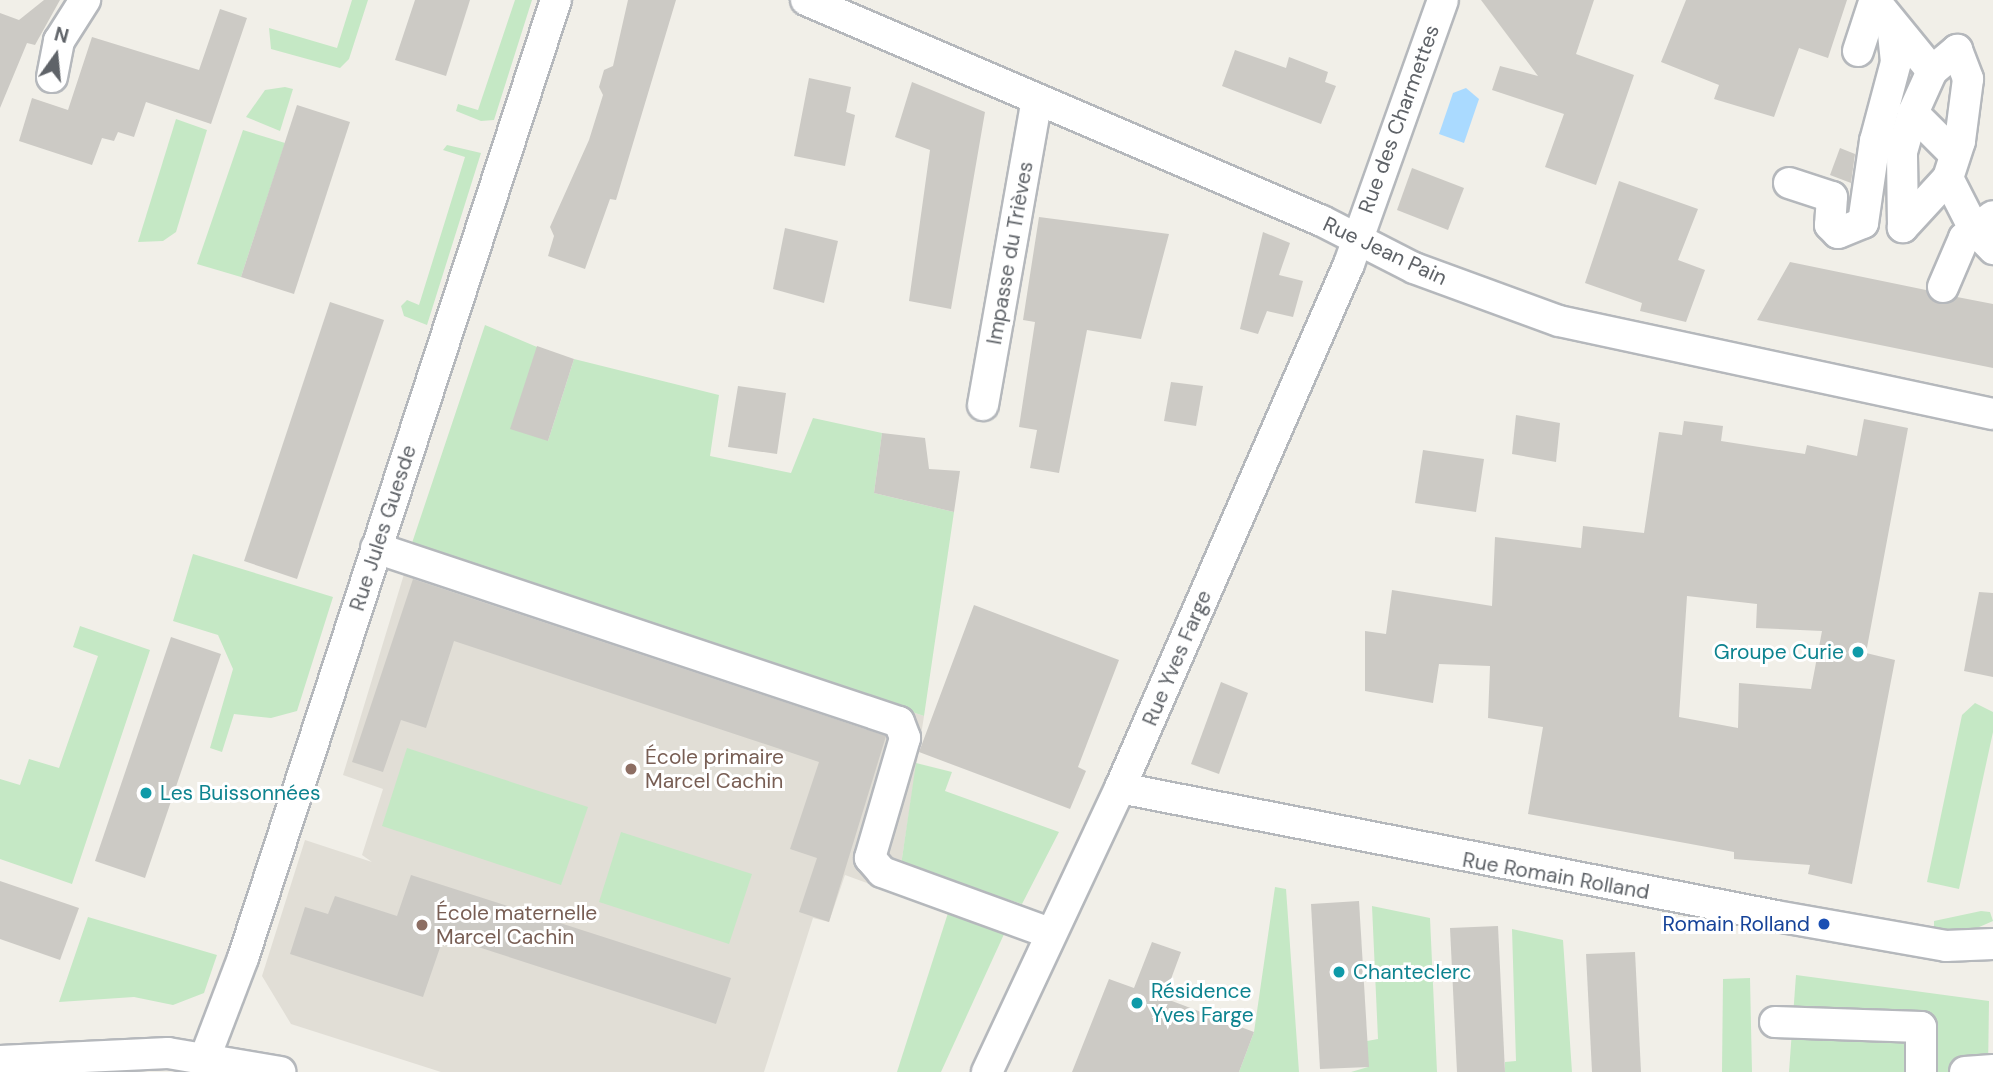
<!DOCTYPE html>
<html>
<head>
<meta charset="utf-8">
<style>
	body { margin:0 }
	#map { position:relative; width:1993px; height:1072px; overflow:hidden; background:#f1efe8; font-family:"DM Sans",sans-serif }
	div>[style] { position:absolute }
	[style*='--x'] { left:calc(var(--x)*1px); top:calc(var(--y)*1px); width:calc(var(--w)*1px); rotate:calc(var(--a)*1deg) }
	.education>* { inset:0; background:#e1ded6 }
	.green>* { inset:0; background:#c5e8c5 }
	.water>* { inset:0; background:#aadaff }
	.building>* { inset:0; background:#cccac5 }
	.roads { filter:drop-shadow(2px 0 #b5b8bc) drop-shadow(-2px 0 #b5b8bc) drop-shadow(0 2px #b5b8bc) drop-shadow(0 -2px #b5b8bc) }
	.street>* { height:30px; margin:-15px; padding:0 15px; transform-origin:15px; border-radius:15px; background:#fff }
	.dots>* { width:19px; height:19px; translate:-50% -50%; box-sizing:border-box; border:4px solid #fff; border-radius:50% }
	span { translate:-50% -50%; white-space:nowrap; text-align:center; line-height:1.15; -webkit-text-stroke:6px #fff; paint-order:stroke }
	.street-label { font-size:21px; color:#5f6368 }
	.culture-label { font-size:21px; color:#0d838f }
	.right { translate:-100% -50%; text-align:right }
	.left { translate:0 -50%; text-align:left }
	.education-label { font-size:21px; color:#785e54 }
	.transit-label { font-size:21px; color:#164399 }
	.north { position:absolute; left:21px; top:21px; width:70px; height:70px; -webkit-text-stroke:5px #fff; paint-order:stroke; rotate:15deg; font-size:19px; font-weight:700; line-height:28px; text-align:center; color:#5f6368 }
	.north::after { content:''; display:block; margin:auto; width:24px; height:32px; background:#5f6368; clip-path:polygon(50% 0,100% 100%,50% 72%,0 100%) }
</style>
</head>
<body>
<div id="map">
	<div class="education">
		<i style="clip-path:polygon(408px 561px,679px 635px,924px 716px,901px 865px,1031px 909px,1018px 938px,845px 875px,829px 922px,813px 918px,764px 1072px,441px 1072px,291px 1024px,262px 976px,305px 840px,372px 862px,362px 855px,383px 789px,343px 775px)"></i>
	</div>
	<div class="green">
		<i style="clip-path:polygon(352px 0,368px 0,349px 59px,340px 68px,271px 49px,269px 28px,337px 48px)"></i>
		<i style="clip-path:polygon(515px 0,532px 0,494px 120px,481px 121px,456px 111px,458px 104px,478px 110px)"></i>
		<i style="clip-path:polygon(285px 87px,293px 89px,280px 131px,246px 117px,265px 90px)"></i>
		<i style="clip-path:polygon(176px 119px,207px 130px,176px 232px,163px 241px,138px 242px)"></i>
		<i style="clip-path:polygon(243px 130px,285px 143px,241px 277px,197px 264px)"></i>
		<i style="clip-path:polygon(447px 145px,481px 153px,427px 325px,404px 316px,401px 306px,407px 300px,419px 305px,465px 157px,443px 150px)"></i>
		<i style="clip-path:polygon(485px 325px,537px 347px,548px 441px,574px 359px,719px 395px,710px 456px,791px 473px,813px 418px,882px 433px,874px 493px,954px 512px,924px 716px,411px 546px)"></i>
		<i style="clip-path:polygon(193px 554px,333px 597px,297px 711px,271px 718px,234px 714px,222px 752px,210px 748px,233px 669px,218px 635px,173px 621px)"></i>
		<i style="clip-path:polygon(80px 626px,150px 650px,72px 884px,0 859px,0 779px,20px 785px,29px 759px,59px 768px,98px 656px,73px 647px)"></i>
		<i style="clip-path:polygon(1975px 703px,1993px 712px,1993px 732px,1959px 889px,1927px 882px,1962px 715px)"></i>
		<i style="clip-path:polygon(407px 748px,588px 807px,561px 885px,382px 826px)"></i>
		<i style="clip-path:polygon(916px 763px,952px 772px,945px 791px,1059px 832px,1022px 904px,901px 865px)"></i>
		<i style="clip-path:polygon(621px 832px,752px 874px,729px 944px,599px 902px)"></i>
		<i style="clip-path:polygon(1275px 887px,1286px 889px,1299px 1072px,1239px 1072px,1254px 1032px)"></i>
		<i style="clip-path:polygon(1372px 906px,1430px 918px,1437px 1072px,1351px 1072px,1368px 1067px,1367px 1041px,1378px 1039px)"></i>
		<i style="clip-path:polygon(1981px 911px,1990px 912px,1993px 921px,1970px 931px,1934px 932px,1934px 921px)"></i>
		<i style="clip-path:polygon(948px 913px,1005px 932px,941px 1072px,897px 1072px)"></i>
		<i style="clip-path:polygon(88px 917px,217px 955px,204px 993px,173px 1005px,134px 997px,59px 1002px)"></i>
		<i style="clip-path:polygon(1512px 929px,1563px 940px,1572px 1072px,1505px 1072px,1505px 1062px,1516px 1061px)"></i>
		<i style="clip-path:polygon(1796px 975px,1989px 1001px,1988px 1072px,1789px 1072px)"></i>
		<i style="clip-path:polygon(1750px 978px,1752px 1072px,1722px 1072px,1723px 979px)"></i>
	</div>
	<div class="water">
		<i style="clip-path:polygon(1466px 88px,1479px 99px,1464px 143px,1439px 134px,1453px 93px)"></i>
	</div>
	<div class="building">
		<i style="clip-path:polygon(44px 0,60px 0,35px 45px,27px 43px,0 108px,0 13px,19px 20px)"></i>
		<i style="clip-path:polygon(415px 0,470px 0,446px 76px,395px 60px)"></i>
		<i style="clip-path:polygon(628px 0,676px 0,616px 200px,610px 199px,585px 269px,548px 256px,554px 236px,550px 227px,589px 140px,603px 95px,599px 87px,604px 70px,613px 66px)"></i>
		<i style="clip-path:polygon(1481px 0,1594px 0,1576px 54px,1634px 75px,1596px 185px,1545px 167px,1564px 114px,1492px 90px,1500px 66px,1538px 76px)"></i>
		<i style="clip-path:polygon(1686px 0,1847px 0,1828px 58px,1799px 48px,1774px 117px,1714px 99px,1719px 85px,1661px 62px)"></i>
		<i style="clip-path:polygon(220px 9px,247px 18px,211px 124px,146px 102px,134px 137px,118px 132px,114px 141px,102px 138px,92px 165px,19px 141px,32px 98px,68px 110px,92px 37px,199px 70px)"></i>
		<i style="clip-path:polygon(1235px 50px,1286px 68px,1289px 57px,1328px 72px,1325px 82px,1336px 86px,1321px 124px,1222px 86px)"></i>
		<i style="clip-path:polygon(809px 78px,851px 87px,846px 112px,855px 115px,845px 166px,794px 156px)"></i>
		<i style="clip-path:polygon(912px 82px,985px 112px,951px 309px,909px 301px,930px 150px,895px 137px)"></i>
		<i style="clip-path:polygon(297px 105px,350px 122px,294px 294px,241px 277px)"></i>
		<i style="clip-path:polygon(1840px 148px,1855px 154px,1851px 183px,1830px 175px)"></i>
		<i style="clip-path:polygon(1412px 168px,1464px 188px,1448px 230px,1397px 210px)"></i>
		<i style="clip-path:polygon(1619px 181px,1698px 209px,1678px 260px,1705px 270px,1686px 322px,1640px 311px,1642px 303px,1585px 283px)"></i>
		<i style="clip-path:polygon(1039px 217px,1169px 234px,1141px 339px,1087px 330px,1059px 473px,1030px 468px,1037px 430px,1019px 427px,1035px 322px,1023px 320px)"></i>
		<i style="clip-path:polygon(785px 228px,838px 241px,824px 303px,773px 289px)"></i>
		<i style="clip-path:polygon(1263px 232px,1290px 243px,1279px 275px,1303px 281px,1293px 317px,1267px 311px,1258px 334px,1240px 329px)"></i>
		<i style="clip-path:polygon(1790px 262px,1926px 290px,1937px 303px,1957px 297px,1993px 304px,1993px 368px,1757px 320px)"></i>
		<i style="clip-path:polygon(330px 302px,384px 320px,297px 579px,244px 561px)"></i>
		<i style="clip-path:polygon(537px 346px,574px 359px,548px 441px,510px 429px)"></i>
		<i style="clip-path:polygon(1171px 382px,1203px 386px,1196px 426px,1164px 421px)"></i>
		<i style="clip-path:polygon(738px 386px,786px 393px,777px 454px,728px 447px)"></i>
		<i style="clip-path:polygon(1516px 415px,1560px 423px,1556px 462px,1512px 454px)"></i>
		<i style="clip-path:polygon(evenodd,1864px 419px,1908px 428px,1866px 653px,1895px 660px,1852px 884px,1808px 874px,1810px 865px,1734px 859px,1734px 852px,1528px 814px,1543px 727px,1488px 718px,1490px 666px,1439px 664px,1433px 703px,1365px 691px,1365px 631px,1386px 634px,1392px 590px,1492px 606px,1495px 537px,1581px 548px,1583px 526px,1644px 533px,1659px 432px,1682px 435px,1684px 421px,1723px 426px,1721px 441px,1805px 454px,1807px 445px,1857px 456px,1864px 419px,1687px 596px,1757px 604px,1756px 628px,1822px 631px,1811px 689px,1739px 683px,1738px 728px,1679px 717px,1687px 596px)"></i>
		<i style="clip-path:polygon(882px 433px,925px 438px,929px 469px,960px 471px,954px 512px,874px 493px)"></i>
		<i style="clip-path:polygon(1423px 450px,1484px 459px,1476px 512px,1415px 503px)"></i>
		<i style="clip-path:polygon(413px 579px,886px 736px,829px 922px,799px 912px,817px 858px,790px 849px,819px 762px,454px 641px,426px 728px,401px 720px,383px 772px,352px 762px)"></i>
		<i style="clip-path:polygon(1979px 592px,1993px 593px,1993px 677px,1964px 671px)"></i>
		<i style="clip-path:polygon(974px 605px,1119px 660px,1078px 767px,1086px 771px,1070px 809px,919px 752px)"></i>
		<i style="clip-path:polygon(171px 637px,221px 654px,145px 878px,95px 861px)"></i>
		<i style="clip-path:polygon(1221px 682px,1248px 693px,1219px 774px,1191px 764px)"></i>
		<i style="clip-path:polygon(411px 875px,731px 978px,716px 1024px,444px 936px,423px 997px,290px 954px,305px 907px,328px 914px,335px 896px,397px 916px)"></i>
		<i style="clip-path:polygon(0 881px,79px 908px,60px 960px,0 939px)"></i>
		<i style="clip-path:polygon(1359px 901px,1369px 1067px,1320px 1069px,1311px 904px)"></i>
		<i style="clip-path:polygon(1498px 926px,1505px 1072px,1457px 1072px,1450px 928px)"></i>
		<i style="clip-path:polygon(1152px 942px,1181px 952px,1164px 998px,1254px 1032px,1239px 1072px,1072px 1072px,1109px 979px,1134px 988px)"></i>
		<i style="clip-path:polygon(1635px 952px,1641px 1072px,1592px 1072px,1586px 954px)"></i>
	</div>
	<div class="roads">
		<div class="street">
			<i style="--x:806;--y:0;--w:561;--a:23.19"></i>
			<i style="--x:1322;--y:221;--w:103;--a:27.1"></i>
			<i style="--x:1414;--y:268;--w:154;--a:20.1"></i>
			<i style="--x:1559;--y:321;--w:444;--a:12.1"></i>
			<i style="--x:1874;--y:0;--w:92;--a:50.8"></i>
			<i style="--x:1957;--y:50;--w:31;--a:69"></i>
			<i style="--x:1968;--y:79;--w:63;--a:97.4"></i>
			<i style="--x:1960;--y:141;--w:39;--a:108"></i>
			<i style="--x:1948;--y:178;--w:67;--a:132.6"></i>
			<i style="--x:1903;--y:227;--w:75;--a:-90.8"></i>
			<i style="--x:1902;--y:152;--w:41;--a:-74.2"></i>
			<i style="--x:1913;--y:113;--w:46;--a:-65.7"></i>
			<i style="--x:1932;--y:71;--w:33;--a:-40"></i>
			<i style="--x:1858;--y:51;--w:48;--a:-71.9"></i>
			<i style="--x:52;--y:77;--w:37;--a:-79"></i>
			<i style="--x:59;--y:41;--w:49;--a:-57.6"></i>
			<i style="--x:1913;--y:113;--w:59;--a:45"></i>
			<i style="--x:1948;--y:178;--w:57;--a:63"></i>
			<i style="--x:1974;--y:229;--w:28;--a:46"></i>
			<i style="--x:1789;--y:183;--w:45;--a:18"></i>
			<i style="--x:1832;--y:197;--w:28;--a:94"></i>
			<i style="--x:1830;--y:225;--w:11;--a:45"></i>
			<i style="--x:1838;--y:233;--w:27;--a:-22"></i>
			<i style="--x:1863;--y:223;--w:83;--a:-81.7"></i>
			<i style="--x:1875;--y:141;--w:82;--a:-75.1"></i>
			<i style="--x:1896;--y:62;--w:36;--a:-96"></i>
			<i style="--x:1943;--y:287;--w:53;--a:-66.8"></i>
			<i style="--x:1964;--y:238;--w:36;--a:-37"></i>
			<i style="--x:983;--y:405;--w:310;--a:-80"></i>
			<i style="--x:376;--y:548;--w:551;--a:18.4"></i>
			<i style="--x:899;--y:722;--w:17;--a:69"></i>
			<i style="--x:905;--y:738;--w:125;--a:106.3"></i>
			<i style="--x:870;--y:858;--w:18;--a:49"></i>
			<i style="--x:882;--y:872;--w:179;--a:20"></i>
			<i style="--x:1120;--y:788;--w:668;--a:11.04"></i>
			<i style="--x:1776;--y:916;--w:173;--a:10"></i>
			<i style="--x:1946;--y:946;--w:47;--a:-2.4"></i>
			<i style="--x:1775;--y:1022;--w:146;--a:2"></i>
			<i style="--x:1921;--y:1027;--w:45;--a:90"></i>
			<i style="--x:206;--y:1055;--w:104;--a:-69.1"></i>
			<i style="--x:243;--y:958;--w:1008;--a:-71.91"></i>
			<i style="--x:0;--y:1061;--w:168;--a:-2.7"></i>
			<i style="--x:168;--y:1053;--w:114;--a:9.6"></i>
			<i style="--x:987;--y:1072;--w:314;--a:-64.9"></i>
			<i style="--x:1120;--y:788;--w:572;--a:-66.39"></i>
			<i style="--x:1349;--y:264;--w:280;--a:-70.4"></i>
			<i style="--x:1965;--y:1072;--w:28;--a:-4"></i>
		</div>
	</div>
	<div class="dots">
		<i style="left:1858px;top:652px;background:#0f9aa8"></i>
		<i style="left:631px;top:769px;background:#8d6e63"></i>
		<i style="left:146px;top:793px;background:#0f9aa8"></i>
		<i style="left:1824px;top:924px;background:#1a4fb4"></i>
		<i style="left:422px;top:925px;background:#8d6e63"></i>
		<i style="left:1339px;top:972px;background:#0f9aa8"></i>
		<i style="left:1137px;top:1003px;background:#0f9aa8"></i>
	</div>
	<div class="street-label">
		<span style="left:1399px;top:119px;rotate:-70deg">Rue des Charmettes</span>
		<span style="left:1385px;top:251px;rotate:25deg">Rue Jean Pain</span>
		<span style="left:1010px;top:253px;rotate:-80deg">Impasse du Trièves</span>
		<span style="left:383px;top:528px;rotate:-72deg">Rue Jules Guesde</span>
		<span style="left:1177px;top:658px;rotate:-67deg">Rue Yves Farge</span>
		<span style="left:1556px;top:876px;rotate:10deg">Rue Romain Rolland</span>
	</div>
	<div class="culture-label">
		<span class="right" style="left:1844px;top:652px">Groupe Curie</span>
		<span class="left" style="left:160px;top:793px">Les Buissonnées</span>
		<span class="left" style="left:1353px;top:972px">Chanteclerc</span>
		<span class="left" style="left:1151px;top:1003px">Résidence<br>Yves Farge</span>
	</div>
	<div class="education-label">
		<span class="left" style="left:645px;top:769px">École primaire<br>Marcel Cachin</span>
		<span class="left" style="left:436px;top:925px">École maternelle<br>Marcel Cachin</span>
	</div>
	<div class="transit-label">
		<span class="right" style="left:1810px;top:924px">Romain Rolland</span>
	</div>
	<div class="north">N</div>
</div>
</body>
</html>
